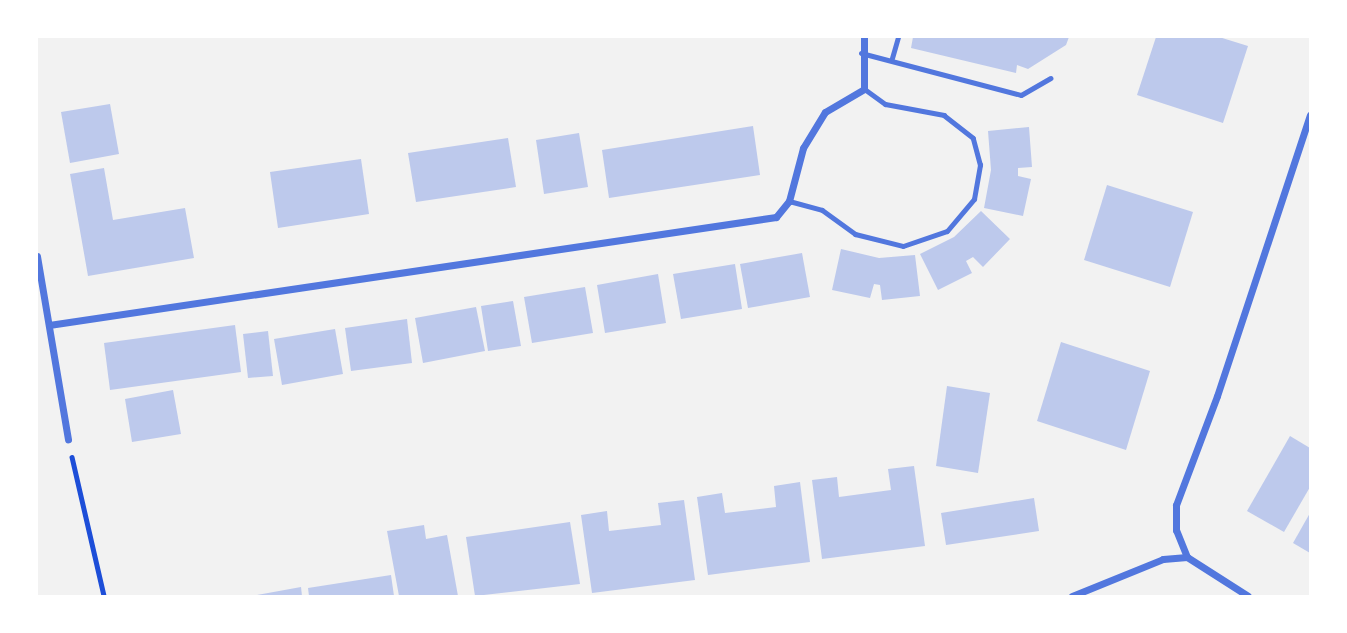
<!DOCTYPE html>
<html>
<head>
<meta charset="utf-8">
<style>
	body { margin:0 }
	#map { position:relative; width:1347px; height:633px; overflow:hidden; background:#f2f2f2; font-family:Helvetica,sans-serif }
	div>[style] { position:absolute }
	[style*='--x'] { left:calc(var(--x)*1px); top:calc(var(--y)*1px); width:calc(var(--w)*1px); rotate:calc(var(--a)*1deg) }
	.building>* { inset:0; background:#bdc9ec }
	.path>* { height:4.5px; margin:-2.25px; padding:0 2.25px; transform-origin:2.25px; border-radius:2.25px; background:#1d4ed8 }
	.service>* { height:5px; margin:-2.5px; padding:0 2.5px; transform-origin:2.5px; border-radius:2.5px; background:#5277de }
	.minor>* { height:7px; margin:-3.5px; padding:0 3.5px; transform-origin:3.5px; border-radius:3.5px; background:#5277de }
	span { translate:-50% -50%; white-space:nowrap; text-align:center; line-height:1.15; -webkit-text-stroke:6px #fff; paint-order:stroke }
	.frame { position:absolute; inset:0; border:38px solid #fff; pointer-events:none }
</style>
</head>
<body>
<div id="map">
	<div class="building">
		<i style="clip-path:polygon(913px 37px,1069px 37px,1066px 45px,1028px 69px,1017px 65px,1016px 73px,911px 48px)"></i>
		<i style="clip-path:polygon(1156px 37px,1219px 37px,1248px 46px,1223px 123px,1137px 95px)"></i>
		<i style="clip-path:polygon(110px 104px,119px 154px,70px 163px,61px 112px)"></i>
		<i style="clip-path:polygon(753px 126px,760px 175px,609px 198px,602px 150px)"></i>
		<i style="clip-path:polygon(1029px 127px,1032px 167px,1018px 168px,1018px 176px,1031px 179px,1023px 216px,984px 208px,991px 170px,988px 131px)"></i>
		<i style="clip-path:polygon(579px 133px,588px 187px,544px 194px,536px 140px)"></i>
		<i style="clip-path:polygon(508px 138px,516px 187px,416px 202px,408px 153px)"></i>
		<i style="clip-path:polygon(361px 159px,369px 214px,278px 228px,270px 172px)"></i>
		<i style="clip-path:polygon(104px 168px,113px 220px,185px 208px,194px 258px,88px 276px,70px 174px)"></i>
		<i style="clip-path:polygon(1107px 185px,1193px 212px,1170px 287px,1084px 260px)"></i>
		<i style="clip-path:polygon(981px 211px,1010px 239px,983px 267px,973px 257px,966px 261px,972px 273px,938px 290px,920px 254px,954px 237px)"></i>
		<i style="clip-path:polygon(841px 249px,879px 258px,915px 255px,920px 296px,882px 300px,880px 285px,874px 284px,870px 298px,832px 290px)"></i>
		<i style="clip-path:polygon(802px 253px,810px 297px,748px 308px,740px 264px)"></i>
		<i style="clip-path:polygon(735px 264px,742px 309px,681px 319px,673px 274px)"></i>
		<i style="clip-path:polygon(658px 274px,666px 323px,605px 333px,597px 285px)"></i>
		<i style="clip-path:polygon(585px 287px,593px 333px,532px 343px,524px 297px)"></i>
		<i style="clip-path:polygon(513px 301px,521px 346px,488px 351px,481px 306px)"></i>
		<i style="clip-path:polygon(476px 307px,485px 351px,423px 363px,415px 318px)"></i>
		<i style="clip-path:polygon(407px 319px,412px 363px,351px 371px,345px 328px)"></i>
		<i style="clip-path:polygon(235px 325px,241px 372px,110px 390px,104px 343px)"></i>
		<i style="clip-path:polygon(335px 329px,343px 374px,282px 385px,274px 339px)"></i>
		<i style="clip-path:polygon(268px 331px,273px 376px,248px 378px,243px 334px)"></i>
		<i style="clip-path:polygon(1061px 342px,1150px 371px,1126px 450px,1037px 421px)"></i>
		<i style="clip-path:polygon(947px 386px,990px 393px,978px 473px,936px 466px)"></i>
		<i style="clip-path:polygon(173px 390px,181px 434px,132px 442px,125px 399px)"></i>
		<i style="clip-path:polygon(1290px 436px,1310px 448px,1310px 487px,1284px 532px,1247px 511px)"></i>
		<i style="clip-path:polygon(914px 466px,925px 546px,822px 559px,812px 480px,837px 477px,839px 497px,891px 490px,888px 469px)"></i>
		<i style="clip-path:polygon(800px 482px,810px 562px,708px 575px,697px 497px,722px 493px,725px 513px,776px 507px,774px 486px)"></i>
		<i style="clip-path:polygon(1034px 498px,1039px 531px,946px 545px,941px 513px)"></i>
		<i style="clip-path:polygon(684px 500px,695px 580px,592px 593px,581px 515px,607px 511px,609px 531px,661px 525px,658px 503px)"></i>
		<i style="clip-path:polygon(1310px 513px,1310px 553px,1293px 543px)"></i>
		<i style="clip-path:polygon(570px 522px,580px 584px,475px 596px,466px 537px)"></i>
		<i style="clip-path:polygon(424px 525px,426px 539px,447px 535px,458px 596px,399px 596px,387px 531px)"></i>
		<i style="clip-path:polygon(391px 575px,394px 596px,309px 596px,308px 588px)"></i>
		<i style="clip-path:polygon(301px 587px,302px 596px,257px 596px,257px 595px)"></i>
	</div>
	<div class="path">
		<i style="--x:72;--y:457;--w:143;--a:77"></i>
	</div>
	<div class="service">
		<i style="--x:861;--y:53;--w:165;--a:14.7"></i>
		<i style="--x:1021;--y:95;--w:34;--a:-30"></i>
		<i style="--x:892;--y:58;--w:22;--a:-74"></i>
		<i style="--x:789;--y:201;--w:34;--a:15"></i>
		<i style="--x:822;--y:210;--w:41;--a:36"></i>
		<i style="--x:855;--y:234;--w:49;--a:14"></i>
		<i style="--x:903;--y:246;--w:46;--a:-18.8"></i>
		<i style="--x:947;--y:231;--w:42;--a:-49.8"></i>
		<i style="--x:974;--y:199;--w:35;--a:-80"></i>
		<i style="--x:980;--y:165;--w:28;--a:-105"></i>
		<i style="--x:973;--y:138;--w:37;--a:-142"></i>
		<i style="--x:944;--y:115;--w:60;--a:-169.4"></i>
		<i style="--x:885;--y:104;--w:26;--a:-144"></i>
	</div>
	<div class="minor">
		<i style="--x:37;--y:256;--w:186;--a:80.4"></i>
		<i style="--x:49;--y:325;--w:735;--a:-8.45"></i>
		<i style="--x:776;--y:217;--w:21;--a:-51"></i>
		<i style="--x:789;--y:201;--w:55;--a:-75.2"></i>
		<i style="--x:803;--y:148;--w:42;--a:-58.6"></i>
		<i style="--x:825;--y:112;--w:45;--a:-30.5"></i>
		<i style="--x:864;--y:89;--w:52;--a:-90"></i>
		<i style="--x:1187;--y:557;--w:29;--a:-112"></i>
		<i style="--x:1176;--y:530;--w:25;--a:-90"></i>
		<i style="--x:1176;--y:505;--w:116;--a:-69.4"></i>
		<i style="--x:1217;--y:396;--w:296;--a:-71.7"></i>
		<i style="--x:1187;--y:557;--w:72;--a:32.6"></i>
		<i style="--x:1072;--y:596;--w:98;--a:-22.1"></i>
		<i style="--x:1163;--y:559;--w:24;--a:-5"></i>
	</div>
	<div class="frame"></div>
</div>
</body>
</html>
